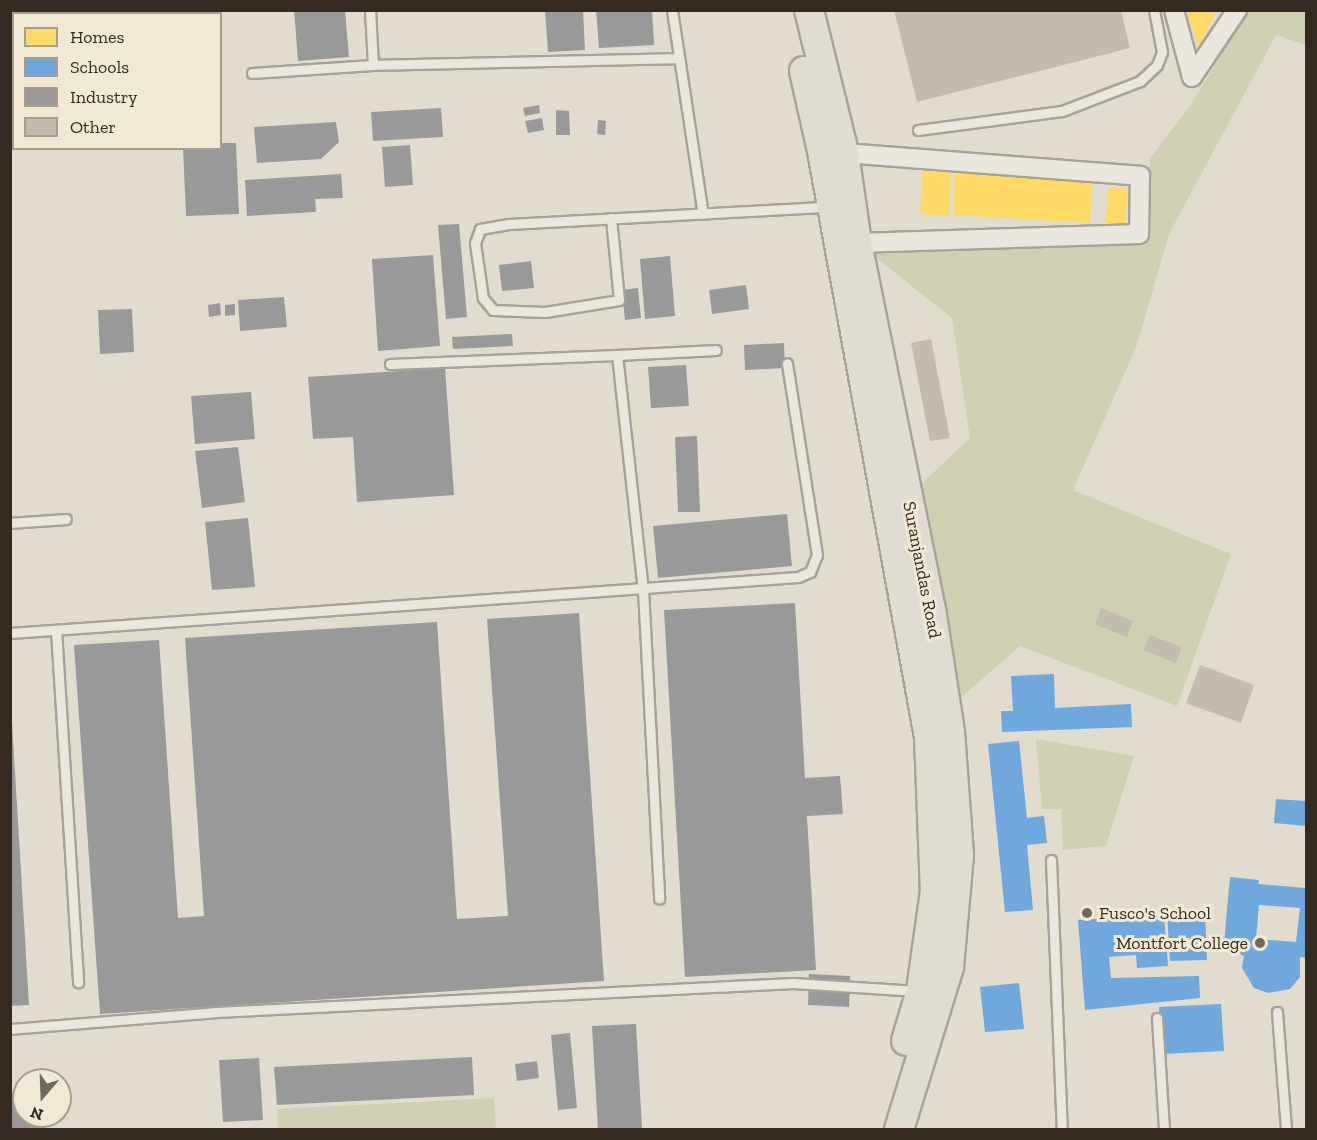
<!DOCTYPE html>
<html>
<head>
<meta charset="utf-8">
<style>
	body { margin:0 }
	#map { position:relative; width:1317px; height:1140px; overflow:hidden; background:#e1dcce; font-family:"Zilla Slab",serif }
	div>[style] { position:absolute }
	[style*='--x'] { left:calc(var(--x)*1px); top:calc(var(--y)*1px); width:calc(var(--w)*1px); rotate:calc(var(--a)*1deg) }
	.green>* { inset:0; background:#cfd0b2 }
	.homes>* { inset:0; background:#ffd966 }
	.schools>* { inset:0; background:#6fa8dc }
	.industry>* { inset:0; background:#999 }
	.building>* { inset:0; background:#c4bbaf }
	.roads { filter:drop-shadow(2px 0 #a7a197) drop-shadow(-2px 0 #a7a197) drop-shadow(0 2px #a7a197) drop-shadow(0 -2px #a7a197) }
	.lane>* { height:9px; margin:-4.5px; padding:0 4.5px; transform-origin:4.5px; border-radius:4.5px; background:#eae7df }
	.street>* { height:18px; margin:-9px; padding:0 9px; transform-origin:9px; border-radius:9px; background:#eae7df }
	.primary>* { height:28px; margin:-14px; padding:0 14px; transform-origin:14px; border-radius:14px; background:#e1dcd1 }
	.dots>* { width:16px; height:16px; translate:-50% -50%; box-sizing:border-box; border:3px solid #f2e9d5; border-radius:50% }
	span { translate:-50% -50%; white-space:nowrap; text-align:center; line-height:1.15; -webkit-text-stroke:6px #f2e9d5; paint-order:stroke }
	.street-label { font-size:18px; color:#342a20 }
	.poi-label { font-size:18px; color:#342a20 }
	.left { translate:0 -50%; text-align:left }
	.right { translate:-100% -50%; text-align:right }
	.frame { position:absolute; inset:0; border:12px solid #342a20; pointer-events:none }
	.legend { position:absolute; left:12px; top:12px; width:210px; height:138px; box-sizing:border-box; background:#f2e9d5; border:2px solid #a69d8d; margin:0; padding:8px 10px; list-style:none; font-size:18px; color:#342a20 }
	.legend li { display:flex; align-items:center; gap:12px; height:30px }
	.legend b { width:30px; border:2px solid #a69d8d }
	.north { position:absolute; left:12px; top:1068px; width:60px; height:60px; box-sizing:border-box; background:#f2e9d5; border:2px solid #a69d8d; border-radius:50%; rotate:199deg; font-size:16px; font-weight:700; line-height:24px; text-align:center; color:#342a20 }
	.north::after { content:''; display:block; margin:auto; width:21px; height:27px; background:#71685d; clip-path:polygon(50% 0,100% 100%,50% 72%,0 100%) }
</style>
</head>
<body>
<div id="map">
	<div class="green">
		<i style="clip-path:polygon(1248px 11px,1306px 11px,1306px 45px,1276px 35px,1169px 234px,1137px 345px,1073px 490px,1231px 554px,1177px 706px,1020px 646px,957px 701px,918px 487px,970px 438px,952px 318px,870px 253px,1145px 243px,1150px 158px,1190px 106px)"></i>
		<i style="clip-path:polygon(1036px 739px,1134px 756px,1106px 846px,1063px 850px,1061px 809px,1042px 809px)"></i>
		<i style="clip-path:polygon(494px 1098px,496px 1129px,278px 1129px,277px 1109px)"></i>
	</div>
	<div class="homes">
		<i style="clip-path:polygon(1186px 10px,1216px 10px,1199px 47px)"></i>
		<i style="clip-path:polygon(922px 167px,951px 168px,949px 216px,920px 214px)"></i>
		<i style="clip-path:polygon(955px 168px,1093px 176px,1090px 223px,953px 215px)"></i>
		<i style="clip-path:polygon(1109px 187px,1128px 189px,1125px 226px,1105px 224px)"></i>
	</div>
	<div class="schools">
		<i style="clip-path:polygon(1054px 674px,1055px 708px,1131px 704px,1132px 727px,1002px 732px,1001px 711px,1013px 711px,1011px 676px)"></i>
		<i style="clip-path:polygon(1019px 741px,1027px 818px,1044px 816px,1047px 843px,1027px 845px,1033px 910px,1005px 912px,988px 744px)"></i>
		<i style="clip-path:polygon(1276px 799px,1306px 801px,1306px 826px,1274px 823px)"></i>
		<i style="clip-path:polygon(evenodd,1230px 877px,1259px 880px,1258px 884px,1306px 888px,1306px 958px,1300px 957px,1300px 977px,1290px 989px,1268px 993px,1254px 988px,1242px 968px,1244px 956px,1236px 952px,1239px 945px,1224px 943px,1230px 877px,1259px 905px,1300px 908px,1296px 942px,1256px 939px,1259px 905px)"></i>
		<i style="clip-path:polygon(1205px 911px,1207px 960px,1170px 961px,1167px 913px)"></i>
		<i style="clip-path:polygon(1164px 915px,1168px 966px,1137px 968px,1136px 955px,1109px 957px,1111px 978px,1199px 976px,1200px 998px,1085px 1010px,1078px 920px)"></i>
		<i style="clip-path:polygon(1019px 983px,1024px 1029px,985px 1032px,980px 987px)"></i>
		<i style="clip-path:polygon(1221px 1004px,1224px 1051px,1162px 1054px,1159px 1007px)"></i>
	</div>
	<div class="industry">
		<i style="clip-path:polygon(10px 10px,53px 10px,54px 14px,14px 14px,10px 20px)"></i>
		<i style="clip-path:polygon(177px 10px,202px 10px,203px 14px,178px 14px)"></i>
		<i style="clip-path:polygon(294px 10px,345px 10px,349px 57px,298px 61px)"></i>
		<i style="clip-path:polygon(545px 10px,583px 10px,585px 50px,548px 52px)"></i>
		<i style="clip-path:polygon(596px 10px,652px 10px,654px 45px,599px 48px)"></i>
		<i style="clip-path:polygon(539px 105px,540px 113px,525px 116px,523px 108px)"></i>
		<i style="clip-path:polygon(441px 108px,443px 137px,373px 141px,371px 112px)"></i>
		<i style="clip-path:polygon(556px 110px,569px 111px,570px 135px,556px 135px)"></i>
		<i style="clip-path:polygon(542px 118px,544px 130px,528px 133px,525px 121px)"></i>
		<i style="clip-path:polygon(598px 120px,606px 121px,605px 135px,597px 134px)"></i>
		<i style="clip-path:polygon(336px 122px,339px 142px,321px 159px,257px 163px,254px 127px)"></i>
		<i style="clip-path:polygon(220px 143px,236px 143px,239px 214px,186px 216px,183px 148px,220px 148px)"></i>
		<i style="clip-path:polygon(410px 145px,413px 185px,385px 187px,382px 147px)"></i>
		<i style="clip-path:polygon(341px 174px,343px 198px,315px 199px,316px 212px,247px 216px,245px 180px)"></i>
		<i style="clip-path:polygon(459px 224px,467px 317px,446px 319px,438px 225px)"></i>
		<i style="clip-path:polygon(433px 255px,440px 346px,378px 351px,372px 259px)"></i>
		<i style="clip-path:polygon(670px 256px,675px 316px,645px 319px,640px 259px)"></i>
		<i style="clip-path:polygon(531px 261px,534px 288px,502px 291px,499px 265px)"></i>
		<i style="clip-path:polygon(746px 285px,749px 309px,712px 314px,709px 290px)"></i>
		<i style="clip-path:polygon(638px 288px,641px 318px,625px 320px,622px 290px)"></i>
		<i style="clip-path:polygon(284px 297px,287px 327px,240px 331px,238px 300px)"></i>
		<i style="clip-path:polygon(220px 303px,221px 315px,209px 317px,208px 305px)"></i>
		<i style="clip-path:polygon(235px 304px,235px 315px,225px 316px,225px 305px)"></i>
		<i style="clip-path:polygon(132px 309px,134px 352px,100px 354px,98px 310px)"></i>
		<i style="clip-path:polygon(512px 334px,513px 346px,453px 349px,452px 337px)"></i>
		<i style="clip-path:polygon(784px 343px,785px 368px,745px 370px,744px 345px)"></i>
		<i style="clip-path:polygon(686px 365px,689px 406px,651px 408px,648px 367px)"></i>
		<i style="clip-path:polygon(445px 368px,454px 495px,357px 502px,353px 437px,313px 439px,308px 377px)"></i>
		<i style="clip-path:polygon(251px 392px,255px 439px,195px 444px,191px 396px)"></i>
		<i style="clip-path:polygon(697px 436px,700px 512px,678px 512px,675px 437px)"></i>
		<i style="clip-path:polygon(238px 447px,245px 502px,202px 508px,195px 451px)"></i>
		<i style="clip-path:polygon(787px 514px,792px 566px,658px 578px,653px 526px)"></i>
		<i style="clip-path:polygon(248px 518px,255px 587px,212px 590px,205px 522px)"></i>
		<i style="clip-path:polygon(795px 603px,805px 778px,840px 776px,843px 814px,807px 816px,816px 970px,685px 977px,664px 610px)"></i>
		<i style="clip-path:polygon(579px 613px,604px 981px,100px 1014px,74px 645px,159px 640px,178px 918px,204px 916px,185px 638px,437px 622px,457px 919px,508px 916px,487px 619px)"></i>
		<i style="clip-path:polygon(10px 689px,29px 1005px,10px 1006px)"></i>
		<i style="clip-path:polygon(809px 974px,850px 976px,849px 1007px,808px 1005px)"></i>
		<i style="clip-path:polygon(636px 1024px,642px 1128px,598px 1130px,592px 1026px)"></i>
		<i style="clip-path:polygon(570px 1033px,577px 1108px,558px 1110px,551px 1035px)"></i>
		<i style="clip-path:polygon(472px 1057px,474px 1095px,277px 1105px,274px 1067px)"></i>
		<i style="clip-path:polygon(259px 1058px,263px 1120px,223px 1122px,219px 1060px)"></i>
		<i style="clip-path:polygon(537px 1061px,539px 1078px,517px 1081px,515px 1064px)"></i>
		<i style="clip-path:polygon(24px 1092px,24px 1116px,45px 1116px,46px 1130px,10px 1130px,10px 1093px)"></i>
	</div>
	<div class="building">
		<i style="clip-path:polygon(894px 10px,1121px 10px,1130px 48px,917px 102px)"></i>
		<i style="clip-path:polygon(931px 339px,950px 438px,930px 441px,911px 343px)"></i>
		<i style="clip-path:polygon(1101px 608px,1133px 621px,1127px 637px,1095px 624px)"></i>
		<i style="clip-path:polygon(1150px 635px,1182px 647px,1176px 663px,1143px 650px)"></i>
		<i style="clip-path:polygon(1200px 665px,1254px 685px,1241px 723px,1186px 703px)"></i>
	</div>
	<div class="roads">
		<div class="lane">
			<i style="--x:111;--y:10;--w:4;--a:76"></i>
			<i style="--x:370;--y:10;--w:55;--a:86.9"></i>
			<i style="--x:672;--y:10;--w:206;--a:81.4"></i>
			<i style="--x:10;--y:32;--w:4;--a:-14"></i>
			<i style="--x:252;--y:73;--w:121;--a:-3.8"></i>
			<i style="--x:373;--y:65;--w:306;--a:-1.3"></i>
			<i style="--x:918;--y:130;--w:145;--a:-7.5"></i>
			<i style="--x:1062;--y:111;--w:84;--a:-21"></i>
			<i style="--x:1140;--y:81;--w:23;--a:-43"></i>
			<i style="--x:1157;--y:65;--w:14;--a:-69"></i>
			<i style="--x:1162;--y:52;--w:43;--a:-100.8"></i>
			<i style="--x:611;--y:218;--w:82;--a:84.4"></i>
			<i style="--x:619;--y:300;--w:75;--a:170.8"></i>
			<i style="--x:545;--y:312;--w:52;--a:-177.8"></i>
			<i style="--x:493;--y:310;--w:16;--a:-130"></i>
			<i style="--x:483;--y:298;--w:56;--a:-98.3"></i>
			<i style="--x:475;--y:243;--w:15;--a:-70"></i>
			<i style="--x:480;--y:229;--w:29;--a:-10"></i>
			<i style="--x:509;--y:224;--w:319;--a:-3.1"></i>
			<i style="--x:617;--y:355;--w:99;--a:-2.9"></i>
			<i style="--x:390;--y:364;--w:227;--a:-2.3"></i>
			<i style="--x:617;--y:355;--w:235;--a:83.7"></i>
			<i style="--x:643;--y:589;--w:310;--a:87"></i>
			<i style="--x:10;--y:523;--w:56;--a:-4.1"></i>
			<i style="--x:56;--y:630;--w:353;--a:86.4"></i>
			<i style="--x:10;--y:633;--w:790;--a:-4.06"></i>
			<i style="--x:798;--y:577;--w:13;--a:-23"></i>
			<i style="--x:810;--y:572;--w:18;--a:-68"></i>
			<i style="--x:817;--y:555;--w:194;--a:-98.9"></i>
			<i style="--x:1051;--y:860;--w:270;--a:87.7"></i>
			<i style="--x:1277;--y:1012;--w:118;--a:85.6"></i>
			<i style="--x:1157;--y:1018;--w:112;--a:86.4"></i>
			<i style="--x:10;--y:1029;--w:207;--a:-4.7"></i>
			<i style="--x:216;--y:1012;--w:578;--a:-2.88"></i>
			<i style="--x:793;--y:983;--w:125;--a:3.7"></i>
		</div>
		<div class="street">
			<i style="--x:1174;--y:10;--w:69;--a:75"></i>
			<i style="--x:1192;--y:77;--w:81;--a:-56.1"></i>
			<i style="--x:844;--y:153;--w:297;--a:4.4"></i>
			<i style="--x:1140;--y:176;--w:58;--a:91"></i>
			<i style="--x:1139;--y:234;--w:282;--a:178.2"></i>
		</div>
		<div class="primary">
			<i style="--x:809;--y:10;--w:147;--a:76.2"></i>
			<i style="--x:844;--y:153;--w:91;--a:81.8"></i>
			<i style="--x:857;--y:243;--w:373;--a:78.6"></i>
			<i style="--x:931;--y:609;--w:124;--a:81.2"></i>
			<i style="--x:950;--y:732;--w:123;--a:85.8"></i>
			<i style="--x:959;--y:855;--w:112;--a:95.1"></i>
			<i style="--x:949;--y:967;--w:170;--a:107.1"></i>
			<i style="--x:804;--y:71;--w:82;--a:77.3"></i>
			<i style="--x:822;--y:151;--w:596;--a:79.65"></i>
			<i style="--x:929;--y:737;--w:154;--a:87.8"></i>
			<i style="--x:935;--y:891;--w:101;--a:98"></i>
			<i style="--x:921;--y:991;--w:52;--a:106.7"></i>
		</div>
	</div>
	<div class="dots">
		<i style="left:1087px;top:913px;background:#71685d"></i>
		<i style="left:1260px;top:943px;background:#71685d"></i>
	</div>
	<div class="street-label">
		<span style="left:922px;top:570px;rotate:79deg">Suranjandas Road</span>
	</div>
	<div class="poi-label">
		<span class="left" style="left:1099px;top:913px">Fusco's School</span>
		<span class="right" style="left:1248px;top:943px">Montfort College</span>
	</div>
	<div class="frame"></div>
	<ul class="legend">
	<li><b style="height:16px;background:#ffd966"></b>Homes</li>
	<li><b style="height:16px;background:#6fa8dc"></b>Schools</li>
	<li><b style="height:16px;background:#999"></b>Industry</li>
	<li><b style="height:16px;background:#c4bbaf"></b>Other</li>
	</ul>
	<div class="north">N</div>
</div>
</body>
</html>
